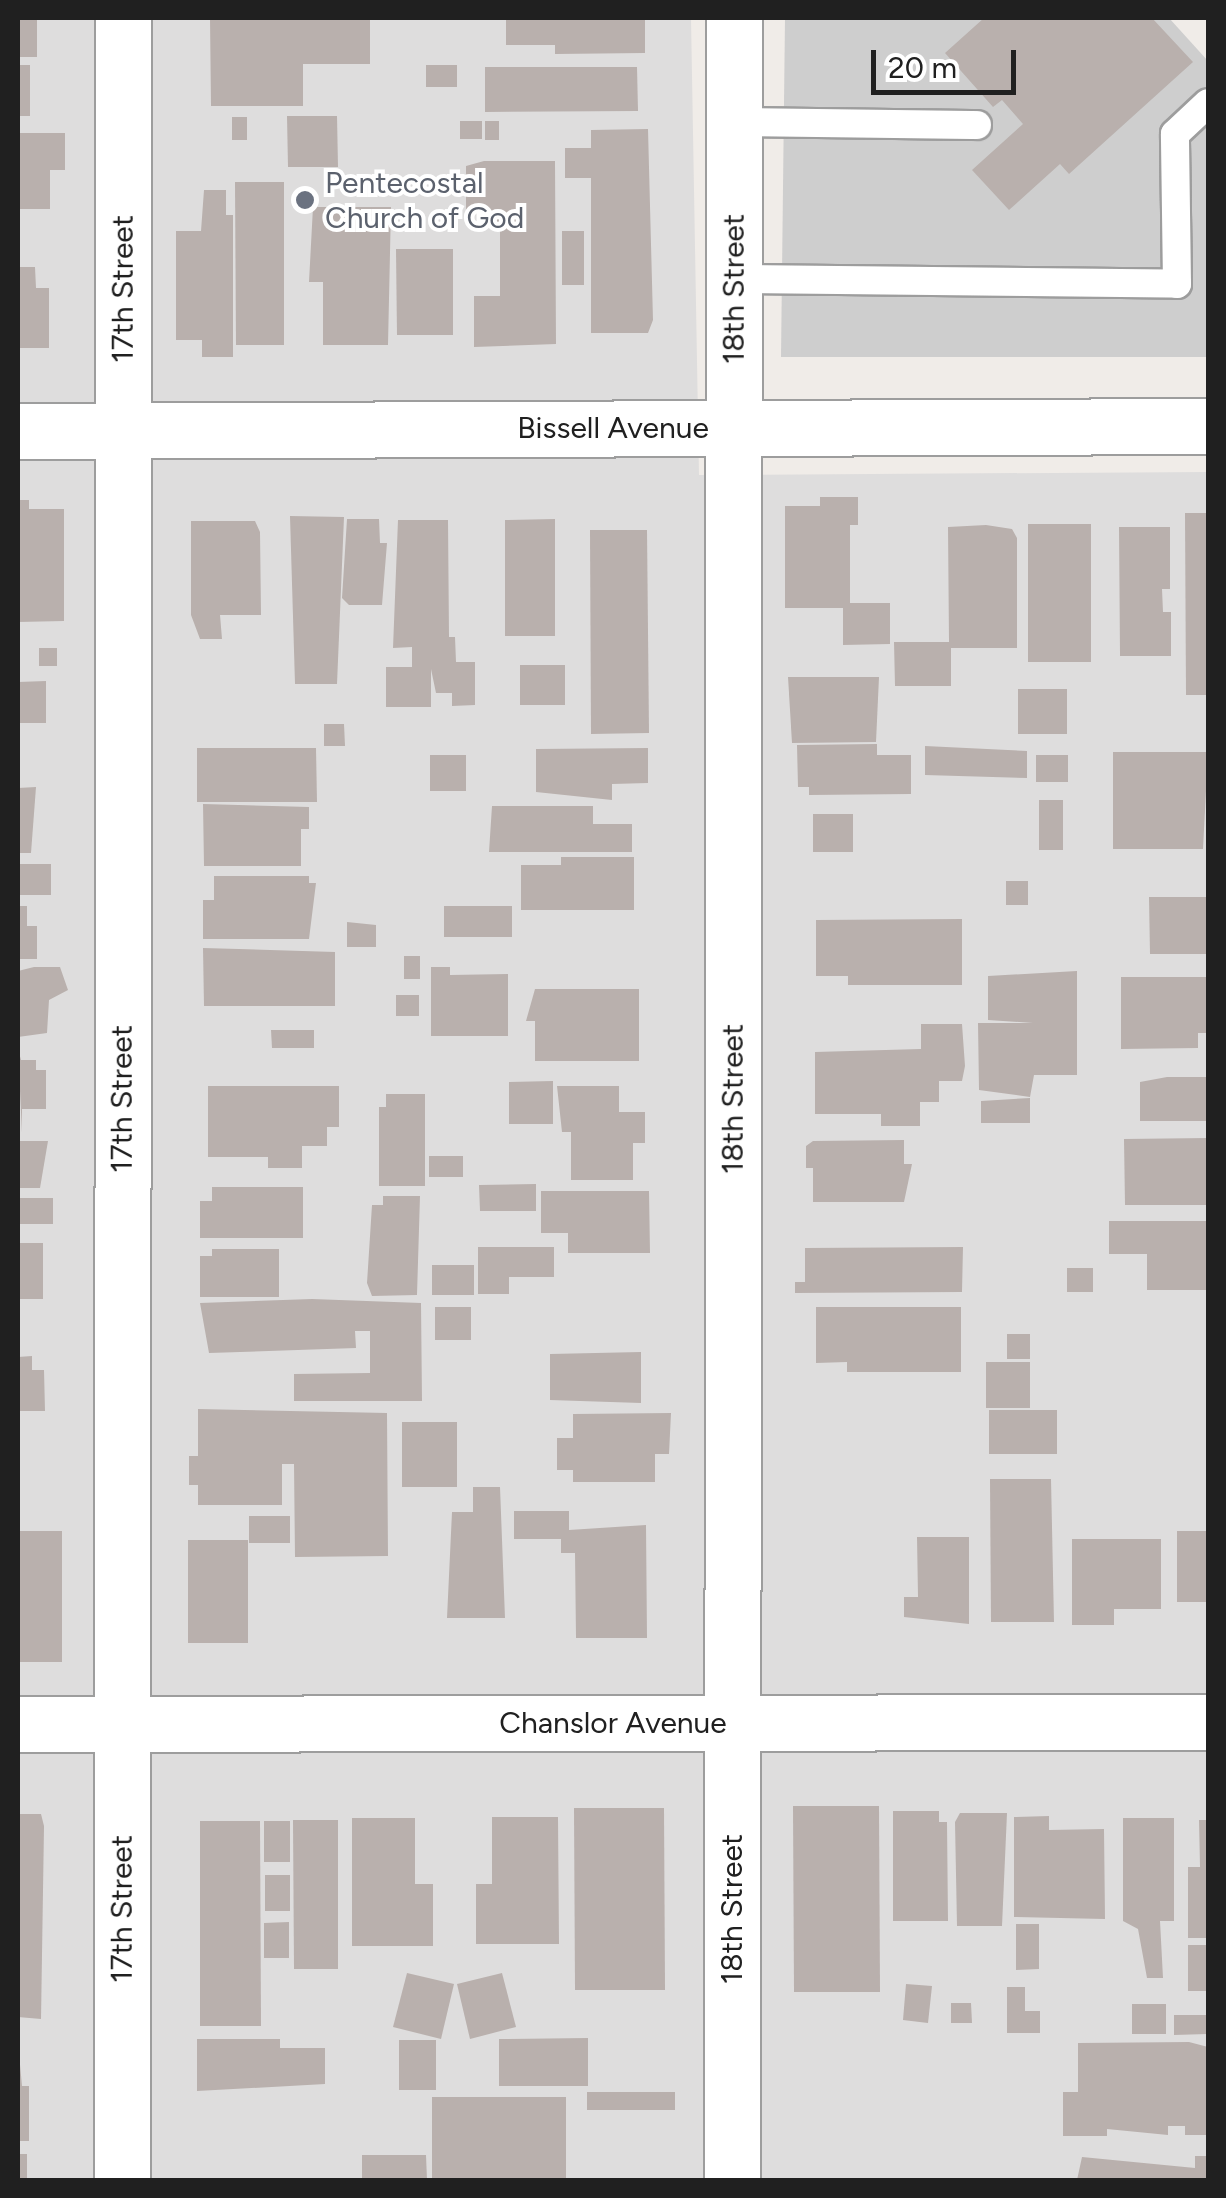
<!DOCTYPE html>
<html>
<head>
<meta charset="utf-8">
<style>
	body { margin:0 }
	#map { position:relative; width:1226px; height:2198px; overflow:hidden; background:#f0ece8; font-family:Figtree,sans-serif }
	div>[style] { position:absolute }
	[style*='--x'] { left:calc(var(--x)*1px); top:calc(var(--y)*1px); width:calc(var(--w)*1px); rotate:calc(var(--a)*1deg) }
	.residential>* { inset:0; background:#dedddd }
	.religious>* { inset:0; background:#cecece }
	.building>* { inset:0; background:#b9b0ad }
	.roads { filter:drop-shadow(2px 0 #9d9d9d) drop-shadow(-2px 0 #9d9d9d) drop-shadow(0 2px #9d9d9d) drop-shadow(0 -2px #9d9d9d) }
	.lane>* { height:28px; margin:-14px; padding:0 14px; transform-origin:14px; border-radius:14px; background:#fff }
	.street>* { height:55px; margin:-27.5px; padding:0 27.5px; transform-origin:27.5px; border-radius:27.5px; background:#fff }
	.dots>* { width:28px; height:28px; translate:-50% -50%; box-sizing:border-box; border:5px solid #fff; border-radius:50% }
	span { translate:-50% -50%; white-space:nowrap; text-align:center; line-height:1.15; -webkit-text-stroke:8px #fff; paint-order:stroke }
	.worship-label { font-size:30px; color:#5b616d }
	.left { translate:0 -50%; text-align:left }
	.street-label { font-size:30px; color:#202020 }
	.frame { position:absolute; inset:0; border:20px solid #202020; pointer-events:none }
	.scale { position:absolute; left:871px; top:50px; width:145px; height:45px; box-sizing:border-box; border:5px solid #202020; border-top:0; padding-left:12px; font-size:30px; line-height:35px; white-space:nowrap; color:#202020; -webkit-text-stroke:8px #fff; paint-order:stroke }
</style>
</head>
<body>
<div id="map">
	<div class="residential">
		<i style="clip-path:polygon(18px 18px,691px 18px,699px 475px,1208px 472px,1208px 2180px,18px 2180px)"></i>
	</div>
	<div class="religious">
		<i style="clip-path:polygon(785px 18px,1169px 18px,1208px 61px,1208px 357px,781px 357px)"></i>
	</div>
	<div class="building">
		<i style="clip-path:polygon(18px 18px,37px 18px,37px 57px,18px 57px)"></i>
		<i style="clip-path:polygon(210px 18px,370px 18px,370px 64px,303px 64px,303px 106px,211px 106px)"></i>
		<i style="clip-path:polygon(506px 18px,645px 18px,645px 53px,555px 54px,555px 45px,506px 45px)"></i>
		<i style="clip-path:polygon(984px 18px,1152px 18px,1193px 62px,1069px 174px,1060px 164px,1009px 210px,972px 170px,1023px 124px,1002px 100px,993px 107px,945px 53px)"></i>
		<i style="clip-path:polygon(18px 65px,30px 65px,30px 116px,18px 116px)"></i>
		<i style="clip-path:polygon(426px 65px,457px 65px,457px 87px,426px 87px)"></i>
		<i style="clip-path:polygon(485px 67px,637px 67px,638px 111px,485px 112px)"></i>
		<i style="clip-path:polygon(287px 116px,337px 116px,338px 167px,288px 167px)"></i>
		<i style="clip-path:polygon(232px 117px,247px 117px,247px 140px,232px 140px)"></i>
		<i style="clip-path:polygon(460px 121px,482px 121px,482px 139px,460px 139px)"></i>
		<i style="clip-path:polygon(485px 121px,499px 121px,499px 140px,485px 140px)"></i>
		<i style="clip-path:polygon(648px 129px,653px 320px,648px 333px,591px 333px,591px 178px,565px 178px,565px 148px,591px 148px,591px 130px)"></i>
		<i style="clip-path:polygon(18px 133px,65px 133px,65px 170px,50px 170px,50px 209px,18px 209px)"></i>
		<i style="clip-path:polygon(484px 161px,555px 161px,556px 344px,474px 347px,474px 296px,500px 296px,500px 227px,484px 227px,478px 214px,466px 214px,466px 166px)"></i>
		<i style="clip-path:polygon(235px 182px,284px 182px,284px 345px,236px 345px)"></i>
		<i style="clip-path:polygon(204px 190px,226px 190px,226px 215px,233px 215px,233px 357px,202px 357px,202px 340px,176px 340px,176px 231px,201px 231px)"></i>
		<i style="clip-path:polygon(313px 207px,391px 207px,388px 345px,323px 345px,323px 282px,309px 282px)"></i>
		<i style="clip-path:polygon(562px 231px,584px 231px,584px 285px,562px 285px)"></i>
		<i style="clip-path:polygon(396px 249px,453px 249px,453px 335px,397px 335px)"></i>
		<i style="clip-path:polygon(18px 267px,35px 267px,36px 288px,49px 288px,49px 348px,18px 348px)"></i>
		<i style="clip-path:polygon(820px 497px,858px 497px,858px 525px,850px 525px,850px 603px,890px 603px,890px 644px,843px 645px,843px 608px,785px 608px,785px 506px,820px 506px)"></i>
		<i style="clip-path:polygon(18px 500px,29px 500px,29px 509px,64px 509px,64px 621px,18px 622px)"></i>
		<i style="clip-path:polygon(1185px 513px,1208px 513px,1208px 695px,1186px 695px)"></i>
		<i style="clip-path:polygon(290px 516px,344px 517px,337px 684px,295px 684px)"></i>
		<i style="clip-path:polygon(347px 519px,379px 519px,380px 543px,387px 543px,382px 605px,349px 605px,342px 598px)"></i>
		<i style="clip-path:polygon(555px 519px,555px 636px,505px 636px,505px 520px)"></i>
		<i style="clip-path:polygon(398px 520px,448px 520px,449px 637px,455px 637px,456px 662px,475px 662px,475px 705px,452px 706px,452px 693px,436px 693px,431px 669px,431px 707px,386px 707px,386px 667px,412px 667px,412px 647px,393px 648px)"></i>
		<i style="clip-path:polygon(191px 521px,255px 521px,260px 532px,261px 615px,220px 615px,222px 639px,200px 639px,191px 615px)"></i>
		<i style="clip-path:polygon(1028px 524px,1091px 524px,1091px 662px,1028px 662px)"></i>
		<i style="clip-path:polygon(986px 525px,1012px 529px,1017px 538px,1017px 648px,951px 648px,951px 686px,895px 686px,894px 642px,949px 642px,948px 527px)"></i>
		<i style="clip-path:polygon(1119px 527px,1170px 527px,1170px 589px,1162px 589px,1163px 612px,1171px 612px,1171px 656px,1120px 656px)"></i>
		<i style="clip-path:polygon(590px 530px,647px 530px,649px 733px,591px 734px)"></i>
		<i style="clip-path:polygon(39px 648px,57px 648px,57px 666px,39px 666px)"></i>
		<i style="clip-path:polygon(520px 665px,565px 665px,565px 705px,520px 705px)"></i>
		<i style="clip-path:polygon(788px 677px,879px 677px,876px 742px,792px 743px)"></i>
		<i style="clip-path:polygon(46px 681px,46px 723px,18px 723px,18px 682px)"></i>
		<i style="clip-path:polygon(1018px 689px,1067px 689px,1067px 734px,1018px 734px)"></i>
		<i style="clip-path:polygon(324px 724px,344px 724px,345px 746px,324px 746px)"></i>
		<i style="clip-path:polygon(877px 744px,877px 755px,911px 755px,911px 794px,809px 795px,809px 787px,798px 787px,797px 745px)"></i>
		<i style="clip-path:polygon(925px 746px,1027px 751px,1027px 778px,925px 775px)"></i>
		<i style="clip-path:polygon(197px 748px,316px 748px,317px 802px,197px 802px)"></i>
		<i style="clip-path:polygon(648px 748px,648px 783px,612px 784px,612px 800px,536px 792px,536px 749px)"></i>
		<i style="clip-path:polygon(1113px 752px,1208px 752px,1203px 849px,1113px 849px)"></i>
		<i style="clip-path:polygon(430px 755px,466px 755px,466px 791px,430px 791px)"></i>
		<i style="clip-path:polygon(1036px 755px,1068px 755px,1068px 782px,1036px 782px)"></i>
		<i style="clip-path:polygon(36px 787px,31px 853px,18px 853px,18px 788px)"></i>
		<i style="clip-path:polygon(1039px 800px,1063px 800px,1063px 850px,1039px 850px)"></i>
		<i style="clip-path:polygon(203px 804px,309px 807px,309px 829px,301px 829px,301px 866px,204px 866px)"></i>
		<i style="clip-path:polygon(492px 806px,593px 806px,593px 824px,632px 824px,632px 852px,489px 852px)"></i>
		<i style="clip-path:polygon(813px 814px,853px 814px,853px 852px,813px 852px)"></i>
		<i style="clip-path:polygon(561px 857px,634px 857px,634px 910px,521px 910px,521px 865px,561px 865px)"></i>
		<i style="clip-path:polygon(18px 864px,51px 864px,51px 895px,18px 895px)"></i>
		<i style="clip-path:polygon(214px 876px,309px 876px,309px 883px,316px 883px,309px 939px,203px 939px,203px 900px,214px 900px)"></i>
		<i style="clip-path:polygon(1006px 881px,1028px 881px,1028px 905px,1006px 905px)"></i>
		<i style="clip-path:polygon(1149px 897px,1208px 897px,1208px 954px,1150px 954px)"></i>
		<i style="clip-path:polygon(18px 906px,27px 906px,27px 926px,37px 926px,37px 959px,18px 959px)"></i>
		<i style="clip-path:polygon(444px 906px,512px 906px,512px 937px,444px 937px)"></i>
		<i style="clip-path:polygon(962px 919px,962px 985px,848px 985px,848px 976px,816px 976px,816px 920px)"></i>
		<i style="clip-path:polygon(347px 922px,376px 925px,376px 947px,347px 947px)"></i>
		<i style="clip-path:polygon(203px 948px,335px 952px,335px 1006px,204px 1006px)"></i>
		<i style="clip-path:polygon(404px 956px,420px 956px,420px 979px,404px 979px)"></i>
		<i style="clip-path:polygon(34px 967px,60px 967px,68px 990px,49px 1000px,47px 1033px,18px 1037px,18px 971px)"></i>
		<i style="clip-path:polygon(431px 967px,450px 967px,450px 975px,508px 974px,508px 1036px,431px 1036px)"></i>
		<i style="clip-path:polygon(1077px 971px,1077px 1075px,1034px 1075px,1030px 1097px,979px 1090px,978px 1023px,1033px 1023px,988px 1020px,988px 976px)"></i>
		<i style="clip-path:polygon(1121px 977px,1208px 977px,1208px 1033px,1198px 1033px,1198px 1048px,1121px 1049px)"></i>
		<i style="clip-path:polygon(535px 989px,639px 989px,639px 1061px,535px 1061px,535px 1021px,526px 1021px)"></i>
		<i style="clip-path:polygon(396px 995px,419px 995px,419px 1016px,396px 1016px)"></i>
		<i style="clip-path:polygon(921px 1024px,962px 1024px,965px 1066px,962px 1081px,939px 1081px,939px 1102px,920px 1102px,920px 1126px,881px 1126px,881px 1114px,815px 1114px,815px 1052px,921px 1049px)"></i>
		<i style="clip-path:polygon(271px 1030px,314px 1030px,314px 1048px,272px 1048px)"></i>
		<i style="clip-path:polygon(18px 1049px,21px 1060px,36px 1060px,36px 1070px,46px 1070px,46px 1109px,22px 1109px,22px 1133px)"></i>
		<i style="clip-path:polygon(1167px 1077px,1208px 1077px,1208px 1121px,1140px 1121px,1140px 1082px)"></i>
		<i style="clip-path:polygon(553px 1081px,553px 1124px,509px 1124px,509px 1082px)"></i>
		<i style="clip-path:polygon(208px 1086px,339px 1086px,339px 1127px,327px 1127px,327px 1146px,302px 1146px,302px 1168px,268px 1168px,268px 1157px,208px 1157px)"></i>
		<i style="clip-path:polygon(557px 1086px,619px 1086px,619px 1112px,645px 1112px,645px 1143px,633px 1143px,633px 1180px,571px 1180px,571px 1132px,562px 1132px)"></i>
		<i style="clip-path:polygon(386px 1094px,425px 1094px,425px 1186px,379px 1186px,379px 1107px,386px 1107px)"></i>
		<i style="clip-path:polygon(1030px 1098px,1030px 1123px,981px 1123px,981px 1101px)"></i>
		<i style="clip-path:polygon(1208px 1138px,1208px 1205px,1125px 1205px,1124px 1139px)"></i>
		<i style="clip-path:polygon(904px 1140px,904px 1164px,912px 1164px,904px 1202px,813px 1202px,813px 1168px,806px 1168px,806px 1146px,813px 1141px)"></i>
		<i style="clip-path:polygon(18px 1141px,48px 1141px,40px 1188px,18px 1188px)"></i>
		<i style="clip-path:polygon(429px 1156px,463px 1156px,463px 1177px,429px 1177px)"></i>
		<i style="clip-path:polygon(536px 1184px,536px 1211px,480px 1211px,479px 1185px)"></i>
		<i style="clip-path:polygon(212px 1187px,303px 1187px,303px 1238px,200px 1238px,200px 1201px,212px 1201px)"></i>
		<i style="clip-path:polygon(541px 1191px,649px 1191px,650px 1253px,568px 1253px,568px 1233px,541px 1233px)"></i>
		<i style="clip-path:polygon(383px 1196px,420px 1196px,417px 1295px,372px 1296px,367px 1283px,372px 1205px,383px 1205px)"></i>
		<i style="clip-path:polygon(18px 1198px,53px 1198px,53px 1224px,18px 1224px)"></i>
		<i style="clip-path:polygon(1109px 1221px,1208px 1221px,1208px 1290px,1147px 1290px,1147px 1254px,1109px 1254px)"></i>
		<i style="clip-path:polygon(18px 1243px,43px 1243px,43px 1299px,18px 1299px)"></i>
		<i style="clip-path:polygon(478px 1247px,554px 1247px,554px 1277px,509px 1277px,509px 1294px,478px 1294px)"></i>
		<i style="clip-path:polygon(963px 1247px,962px 1292px,795px 1293px,795px 1282px,805px 1282px,805px 1248px)"></i>
		<i style="clip-path:polygon(212px 1249px,279px 1249px,279px 1297px,200px 1297px,200px 1256px,212px 1256px)"></i>
		<i style="clip-path:polygon(432px 1265px,474px 1265px,474px 1295px,432px 1295px)"></i>
		<i style="clip-path:polygon(1067px 1268px,1093px 1268px,1093px 1292px,1067px 1292px)"></i>
		<i style="clip-path:polygon(312px 1299px,421px 1303px,422px 1401px,294px 1401px,294px 1374px,370px 1373px,370px 1331px,355px 1331px,356px 1348px,209px 1353px,200px 1303px)"></i>
		<i style="clip-path:polygon(435px 1307px,471px 1307px,471px 1340px,435px 1340px)"></i>
		<i style="clip-path:polygon(816px 1307px,961px 1307px,961px 1372px,847px 1372px,847px 1362px,816px 1363px)"></i>
		<i style="clip-path:polygon(1007px 1334px,1030px 1334px,1030px 1359px,1007px 1359px)"></i>
		<i style="clip-path:polygon(641px 1352px,641px 1403px,550px 1400px,550px 1354px)"></i>
		<i style="clip-path:polygon(32px 1356px,32px 1370px,44px 1370px,45px 1411px,18px 1411px,18px 1357px)"></i>
		<i style="clip-path:polygon(986px 1362px,1030px 1362px,1030px 1408px,986px 1408px)"></i>
		<i style="clip-path:polygon(198px 1409px,387px 1413px,388px 1556px,295px 1557px,294px 1464px,282px 1464px,282px 1505px,198px 1505px,198px 1485px,189px 1485px,189px 1456px,198px 1456px)"></i>
		<i style="clip-path:polygon(989px 1410px,1057px 1410px,1057px 1454px,989px 1454px)"></i>
		<i style="clip-path:polygon(671px 1413px,669px 1454px,655px 1454px,655px 1482px,573px 1482px,573px 1470px,557px 1470px,557px 1438px,573px 1438px,573px 1414px)"></i>
		<i style="clip-path:polygon(402px 1422px,457px 1422px,457px 1487px,402px 1487px)"></i>
		<i style="clip-path:polygon(990px 1479px,1051px 1479px,1054px 1622px,991px 1622px)"></i>
		<i style="clip-path:polygon(473px 1487px,500px 1487px,505px 1618px,447px 1618px,452px 1512px,473px 1512px)"></i>
		<i style="clip-path:polygon(514px 1511px,569px 1511px,569px 1530px,646px 1525px,647px 1638px,576px 1638px,575px 1553px,561px 1553px,561px 1539px,514px 1539px)"></i>
		<i style="clip-path:polygon(249px 1516px,290px 1516px,290px 1543px,249px 1543px)"></i>
		<i style="clip-path:polygon(18px 1531px,62px 1531px,62px 1662px,18px 1662px)"></i>
		<i style="clip-path:polygon(1177px 1531px,1208px 1531px,1208px 1602px,1177px 1602px)"></i>
		<i style="clip-path:polygon(917px 1537px,969px 1537px,969px 1624px,904px 1617px,904px 1597px,918px 1597px)"></i>
		<i style="clip-path:polygon(1072px 1539px,1161px 1539px,1161px 1609px,1114px 1609px,1114px 1625px,1072px 1625px)"></i>
		<i style="clip-path:polygon(188px 1540px,248px 1540px,248px 1643px,188px 1643px)"></i>
		<i style="clip-path:polygon(793px 1806px,879px 1806px,880px 1992px,794px 1992px)"></i>
		<i style="clip-path:polygon(574px 1808px,664px 1808px,665px 1990px,575px 1990px)"></i>
		<i style="clip-path:polygon(893px 1811px,939px 1811px,939px 1822px,947px 1822px,948px 1921px,893px 1921px)"></i>
		<i style="clip-path:polygon(960px 1813px,1007px 1813px,1002px 1926px,957px 1926px,955px 1822px)"></i>
		<i style="clip-path:polygon(18px 1814px,41px 1814px,44px 1826px,41px 2019px,18px 2017px)"></i>
		<i style="clip-path:polygon(1049px 1816px,1049px 1830px,1104px 1829px,1105px 1919px,1014px 1917px,1014px 1817px)"></i>
		<i style="clip-path:polygon(492px 1817px,558px 1817px,559px 1944px,476px 1944px,476px 1884px,492px 1884px)"></i>
		<i style="clip-path:polygon(352px 1818px,415px 1818px,415px 1884px,433px 1884px,433px 1946px,352px 1946px)"></i>
		<i style="clip-path:polygon(1123px 1818px,1174px 1818px,1174px 1921px,1160px 1921px,1163px 1978px,1147px 1978px,1138px 1929px,1123px 1921px)"></i>
		<i style="clip-path:polygon(293px 1820px,338px 1820px,338px 1969px,294px 1969px)"></i>
		<i style="clip-path:polygon(1199px 1820px,1208px 1820px,1208px 1938px,1188px 1938px,1188px 1867px,1200px 1867px)"></i>
		<i style="clip-path:polygon(200px 1821px,260px 1821px,261px 2026px,200px 2026px)"></i>
		<i style="clip-path:polygon(264px 1821px,290px 1821px,290px 1862px,264px 1862px)"></i>
		<i style="clip-path:polygon(265px 1875px,290px 1875px,290px 1911px,265px 1911px)"></i>
		<i style="clip-path:polygon(289px 1922px,289px 1958px,264px 1958px,264px 1923px)"></i>
		<i style="clip-path:polygon(1016px 1924px,1039px 1924px,1039px 1969px,1016px 1970px)"></i>
		<i style="clip-path:polygon(1188px 1945px,1208px 1945px,1208px 1991px,1188px 1991px)"></i>
		<i style="clip-path:polygon(407px 1973px,454px 1984px,441px 2039px,393px 2027px)"></i>
		<i style="clip-path:polygon(502px 1973px,516px 2027px,470px 2039px,457px 1984px)"></i>
		<i style="clip-path:polygon(906px 1984px,932px 1986px,928px 2023px,903px 2020px)"></i>
		<i style="clip-path:polygon(1007px 1987px,1025px 1987px,1025px 2011px,1040px 2011px,1040px 2033px,1007px 2033px)"></i>
		<i style="clip-path:polygon(951px 2003px,971px 2003px,972px 2023px,951px 2023px)"></i>
		<i style="clip-path:polygon(1132px 2004px,1166px 2004px,1166px 2034px,1132px 2034px)"></i>
		<i style="clip-path:polygon(1174px 2015px,1207px 2015px,1207px 2034px,1174px 2035px)"></i>
		<i style="clip-path:polygon(588px 2038px,588px 2086px,499px 2086px,499px 2039px)"></i>
		<i style="clip-path:polygon(197px 2039px,280px 2039px,280px 2048px,325px 2048px,325px 2084px,197px 2091px)"></i>
		<i style="clip-path:polygon(399px 2040px,436px 2040px,436px 2090px,399px 2090px)"></i>
		<i style="clip-path:polygon(1189px 2042px,1208px 2047px,1208px 2135px,1185px 2135px,1185px 2126px,1168px 2126px,1168px 2135px,1107px 2129px,1107px 2136px,1063px 2136px,1063px 2092px,1078px 2092px,1078px 2043px)"></i>
		<i style="clip-path:polygon(18px 2043px,22px 2086px,29px 2086px,29px 2141px,18px 2141px)"></i>
		<i style="clip-path:polygon(587px 2092px,675px 2092px,675px 2110px,587px 2110px)"></i>
		<i style="clip-path:polygon(432px 2097px,566px 2097px,566px 2180px,432px 2180px)"></i>
		<i style="clip-path:polygon(18px 2154px,27px 2154px,27px 2180px,18px 2180px)"></i>
		<i style="clip-path:polygon(362px 2155px,426px 2155px,427px 2180px,362px 2180px)"></i>
		<i style="clip-path:polygon(1195px 2156px,1208px 2156px,1208px 2180px,1077px 2180px,1082px 2157px,1195px 2168px)"></i>
	</div>
	<div class="roads">
		<div class="lane">
			<i style="--x:734;--y:122;--w:243;--a:0.7"></i>
			<i style="--x:734;--y:279;--w:443;--a:0.6"></i>
			<i style="--x:1177;--y:284;--w:150;--a:-90.8"></i>
			<i style="--x:1175;--y:134;--w:45;--a:-43.2"></i>
		</div>
		<div class="street">
			<i style="--x:18;--y:431;--w:1190;--a:-0.24"></i>
			<i style="--x:18;--y:1724;--w:1190;--a:-0.1"></i>
			<i style="--x:122;--y:2180;--w:2162;--a:-89.97"></i>
			<i style="--x:732;--y:2180;--w:2162;--a:-89.95"></i>
		</div>
	</div>
	<div class="dots">
		<i style="left:305px;top:200px;background:#6b7280"></i>
	</div>
	<div class="worship-label">
		<span class="left" style="left:325px;top:200px">Pentecostal<br>Church of God</span>
	</div>
	<div class="street-label">
		<span style="left:123px;top:289px;rotate:-90deg">17th Street</span>
		<span style="left:734px;top:289px;rotate:-90deg">18th Street</span>
		<span style="left:613px;top:428px">Bissell Avenue</span>
		<span style="left:122px;top:1099px;rotate:-90deg">17th Street</span>
		<span style="left:733px;top:1099px;rotate:-90deg">18th Street</span>
		<span style="left:613px;top:1723px">Chanslor Avenue</span>
		<span style="left:122px;top:1909px;rotate:-90deg">17th Street</span>
		<span style="left:732px;top:1909px;rotate:-90deg">18th Street</span>
	</div>
	<div class="frame"></div>
	<div class="scale">20 m</div>
</div>
</body>
</html>
